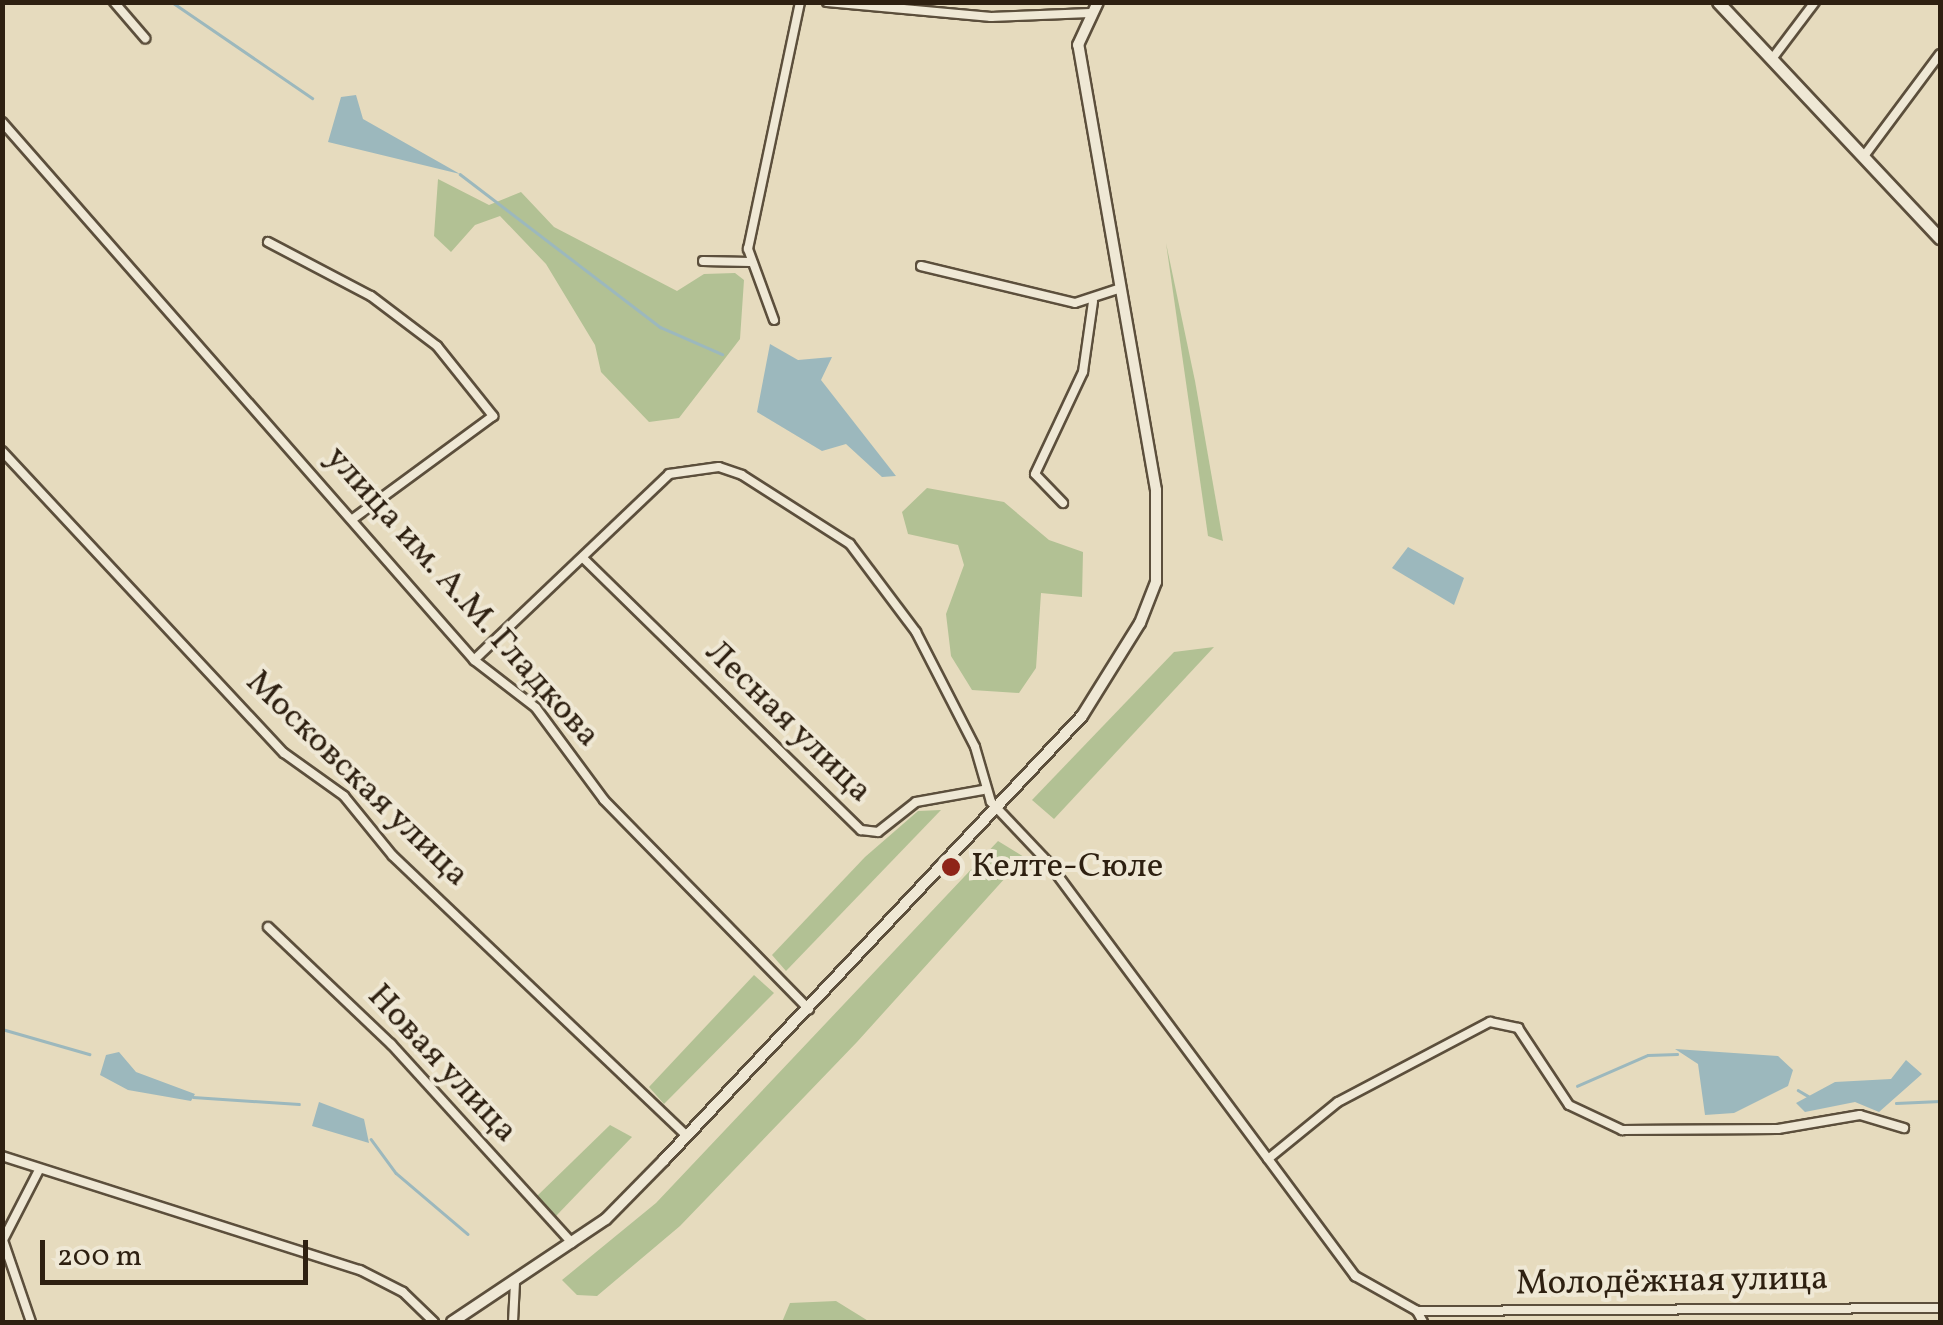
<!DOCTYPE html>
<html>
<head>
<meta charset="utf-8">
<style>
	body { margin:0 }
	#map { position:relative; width:1943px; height:1325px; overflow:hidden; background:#e6dbbe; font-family:Vollkorn,serif }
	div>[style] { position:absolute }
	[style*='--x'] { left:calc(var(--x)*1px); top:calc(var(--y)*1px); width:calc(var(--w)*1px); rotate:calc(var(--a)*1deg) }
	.green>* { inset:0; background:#b2c194 }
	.water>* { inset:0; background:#9cb8bd }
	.stream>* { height:2.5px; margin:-1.25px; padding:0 1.25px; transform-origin:1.25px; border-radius:1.25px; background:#9cb8bd }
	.roads { filter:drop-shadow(2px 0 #5c4f3c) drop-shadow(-2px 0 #5c4f3c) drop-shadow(0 2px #5c4f3c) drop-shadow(0 -2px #5c4f3c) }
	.minor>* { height:8px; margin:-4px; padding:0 4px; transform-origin:4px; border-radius:4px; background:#efe8d5 }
	.tertiary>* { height:10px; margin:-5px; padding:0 5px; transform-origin:5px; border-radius:5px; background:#efe8d5 }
	.secondary>* { height:11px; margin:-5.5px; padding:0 5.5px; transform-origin:5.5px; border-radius:5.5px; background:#efe8d5 }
	.dots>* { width:28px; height:28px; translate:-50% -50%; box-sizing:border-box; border:5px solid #efe8d5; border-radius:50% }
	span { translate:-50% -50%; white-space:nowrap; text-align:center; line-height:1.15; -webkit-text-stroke:8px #efe8d5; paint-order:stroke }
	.street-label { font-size:35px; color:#2e2011 }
	.poi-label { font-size:35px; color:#2e2011 }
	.left { translate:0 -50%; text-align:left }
	.frame { position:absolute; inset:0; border:5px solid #2e2011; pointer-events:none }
	.scale { position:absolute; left:40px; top:1240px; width:268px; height:45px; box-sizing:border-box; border:5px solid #2e2011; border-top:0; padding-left:12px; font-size:30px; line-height:35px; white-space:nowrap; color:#2e2011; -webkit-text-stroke:8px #efe8d5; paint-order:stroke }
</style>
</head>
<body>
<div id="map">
	<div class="green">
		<i style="clip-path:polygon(438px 179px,489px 205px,521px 192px,554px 227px,677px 291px,704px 274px,735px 273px,744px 280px,740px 339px,679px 418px,649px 422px,601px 372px,595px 345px,546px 264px,500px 216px,475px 225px,451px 252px,434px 236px)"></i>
		<i style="clip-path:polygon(1166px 243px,1195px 381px,1223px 541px,1208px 536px)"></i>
		<i style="clip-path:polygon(927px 488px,1004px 502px,1049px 540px,1083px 552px,1082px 597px,1041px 593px,1036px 668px,1019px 693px,972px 690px,951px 656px,946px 614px,964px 565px,958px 545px,908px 534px,902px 512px)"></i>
		<i style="clip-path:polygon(1214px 647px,1054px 819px,1032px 800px,1174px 652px)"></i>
		<i style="clip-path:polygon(941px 810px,786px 971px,772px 955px,865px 857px,918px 811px)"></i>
		<i style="clip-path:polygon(998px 841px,1024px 857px,857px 1042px,680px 1226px,597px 1296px,577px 1295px,562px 1280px,656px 1203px)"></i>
		<i style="clip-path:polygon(754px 975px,774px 993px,664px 1104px,649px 1087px)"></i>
		<i style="clip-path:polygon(610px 1125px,632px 1137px,556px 1216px,536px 1197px)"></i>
		<i style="clip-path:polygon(836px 1301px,870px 1322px,782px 1322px,790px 1303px)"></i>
	</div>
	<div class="water">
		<i style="clip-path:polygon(356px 95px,363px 119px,460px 174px,328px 142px,341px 97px)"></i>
		<i style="clip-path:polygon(770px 344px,798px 360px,832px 357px,821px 380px,896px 476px,882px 477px,846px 444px,822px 451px,757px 412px)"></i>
		<i style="clip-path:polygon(1408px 547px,1464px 578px,1454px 605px,1392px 568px)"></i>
		<i style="clip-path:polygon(1675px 1049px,1778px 1056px,1793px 1070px,1788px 1086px,1734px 1113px,1705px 1115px,1698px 1064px)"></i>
		<i style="clip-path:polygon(119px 1052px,136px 1072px,195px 1094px,191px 1101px,128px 1090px,100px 1075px,106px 1055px)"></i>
		<i style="clip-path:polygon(1906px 1060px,1922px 1074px,1879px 1112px,1855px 1102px,1805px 1112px,1796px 1103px,1835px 1082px,1891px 1079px)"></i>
		<i style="clip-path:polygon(319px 1102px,364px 1119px,369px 1143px,312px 1126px)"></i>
	</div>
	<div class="stream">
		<i style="--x:172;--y:2;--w:170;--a:34.4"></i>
		<i style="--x:460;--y:174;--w:252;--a:37.4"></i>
		<i style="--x:660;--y:327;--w:68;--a:23.5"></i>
		<i style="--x:2;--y:1029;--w:91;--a:16"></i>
		<i style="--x:1577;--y:1086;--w:77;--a:-23.6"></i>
		<i style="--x:1648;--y:1055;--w:29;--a:-2"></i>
		<i style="--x:1798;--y:1090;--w:12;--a:31"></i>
		<i style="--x:193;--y:1097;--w:106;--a:3.8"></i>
		<i style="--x:1896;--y:1103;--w:44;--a:-2.6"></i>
		<i style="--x:371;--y:1139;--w:42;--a:53.7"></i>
		<i style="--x:396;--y:1173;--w:94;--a:40.3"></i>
	</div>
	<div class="roads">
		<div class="minor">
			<i style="--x:114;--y:2;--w:48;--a:49.3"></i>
			<i style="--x:827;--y:2;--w:165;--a:5.2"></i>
			<i style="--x:991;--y:17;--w:99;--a:-2.3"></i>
			<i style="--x:1772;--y:59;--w:71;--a:-53"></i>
			<i style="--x:2;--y:122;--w:716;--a:48.74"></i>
			<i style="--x:474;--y:660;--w:78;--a:37.7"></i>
			<i style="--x:536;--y:708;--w:114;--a:53.5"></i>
			<i style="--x:604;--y:800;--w:293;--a:45.6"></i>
			<i style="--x:1864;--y:156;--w:127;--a:-53.3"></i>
			<i style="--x:268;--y:242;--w:116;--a:27.7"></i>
			<i style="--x:371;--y:296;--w:83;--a:37.1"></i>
			<i style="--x:437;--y:346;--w:90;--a:51.3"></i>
			<i style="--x:493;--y:416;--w:174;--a:143.7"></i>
			<i style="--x:703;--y:261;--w:47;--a:1.2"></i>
			<i style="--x:921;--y:266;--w:158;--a:13.5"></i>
			<i style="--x:1075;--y:303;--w:48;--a:-18.1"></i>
			<i style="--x:774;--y:320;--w:76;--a:-110.1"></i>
			<i style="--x:748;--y:249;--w:252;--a:-78.1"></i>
			<i style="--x:2;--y:451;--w:413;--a:47"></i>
			<i style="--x:284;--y:753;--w:74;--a:35.6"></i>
			<i style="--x:344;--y:796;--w:77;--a:50.8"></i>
			<i style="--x:393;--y:856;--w:405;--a:43.6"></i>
			<i style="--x:1063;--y:503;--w:40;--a:-134"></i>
			<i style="--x:1035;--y:474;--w:113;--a:-64.8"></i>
			<i style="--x:1083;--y:372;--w:71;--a:-81.9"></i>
			<i style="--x:583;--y:558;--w:389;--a:44.4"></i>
			<i style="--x:861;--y:830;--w:17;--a:7"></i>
			<i style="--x:878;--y:832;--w:48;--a:-38.3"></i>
			<i style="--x:916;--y:802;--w:68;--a:-10.2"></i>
			<i style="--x:474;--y:660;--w:269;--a:-43.6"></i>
			<i style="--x:669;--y:474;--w:50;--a:-8"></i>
			<i style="--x:719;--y:467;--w:24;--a:19"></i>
			<i style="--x:742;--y:475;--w:128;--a:32.6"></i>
			<i style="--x:850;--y:544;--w:110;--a:53.1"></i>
			<i style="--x:916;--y:632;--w:129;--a:62.8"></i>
			<i style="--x:975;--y:747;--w:57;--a:73.8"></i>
			<i style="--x:991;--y:802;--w:81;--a:46.5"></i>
			<i style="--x:1047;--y:861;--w:517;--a:53.42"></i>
			<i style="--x:1355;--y:1276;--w:71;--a:29.4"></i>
			<i style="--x:268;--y:927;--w:170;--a:43.6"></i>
			<i style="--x:391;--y:1044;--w:269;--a:47.7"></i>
			<i style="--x:2;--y:1156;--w:376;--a:17.7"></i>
			<i style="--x:360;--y:1270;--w:48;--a:27.1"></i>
			<i style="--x:403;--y:1292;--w:43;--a:44.1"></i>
			<i style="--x:1268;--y:1159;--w:90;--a:-39.2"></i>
			<i style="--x:1338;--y:1102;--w:172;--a:-27.8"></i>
			<i style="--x:1490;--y:1022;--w:29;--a:12"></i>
			<i style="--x:1518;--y:1028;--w:92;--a:56.5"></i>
			<i style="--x:1569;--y:1105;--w:59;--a:25.3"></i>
			<i style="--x:1622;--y:1130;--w:156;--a:-0.4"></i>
			<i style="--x:1778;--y:1129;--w:83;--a:-9.7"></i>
			<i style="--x:1860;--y:1115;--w:46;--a:16.5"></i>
			<i style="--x:31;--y:1322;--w:87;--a:-108.9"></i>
			<i style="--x:3;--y:1240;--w:79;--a:-62.8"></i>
			<i style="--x:513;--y:1322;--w:40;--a:-87.1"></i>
			<i style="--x:1423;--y:1322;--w:13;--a:-119"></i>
			<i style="--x:1417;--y:1311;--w:523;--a:-0.33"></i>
		</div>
		<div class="tertiary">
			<i style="--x:452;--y:1322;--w:185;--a:-33.8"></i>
			<i style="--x:606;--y:1219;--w:83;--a:-45.5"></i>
			<i style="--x:664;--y:1160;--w:610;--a:-46.73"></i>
			<i style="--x:1082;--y:716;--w:110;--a:-58.1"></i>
			<i style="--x:1140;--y:623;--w:44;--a:-68.7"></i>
			<i style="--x:1156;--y:582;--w:92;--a:-90"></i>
			<i style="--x:1156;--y:490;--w:452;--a:-99.9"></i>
			<i style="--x:1078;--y:45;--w:47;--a:-65.1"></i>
		</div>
		<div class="secondary">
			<i style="--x:1718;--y:2;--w:324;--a:46.8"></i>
		</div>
	</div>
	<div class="dots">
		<i style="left:951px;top:867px;background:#8f2418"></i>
	</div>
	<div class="street-label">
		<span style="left:462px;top:597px;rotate:48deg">улица им. А.М. Гладкова</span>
		<span style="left:788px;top:722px;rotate:44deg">Лесная улица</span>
		<span style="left:357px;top:779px;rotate:44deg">Московская улица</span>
		<span style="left:442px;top:1064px;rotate:47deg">Новая улица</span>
		<span style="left:1672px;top:1282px;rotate:-1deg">Молодёжная улица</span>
	</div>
	<div class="poi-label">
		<span class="left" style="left:971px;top:867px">Келте-Сюле</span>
	</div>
	<div class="frame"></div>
	<div class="scale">200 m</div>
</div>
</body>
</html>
